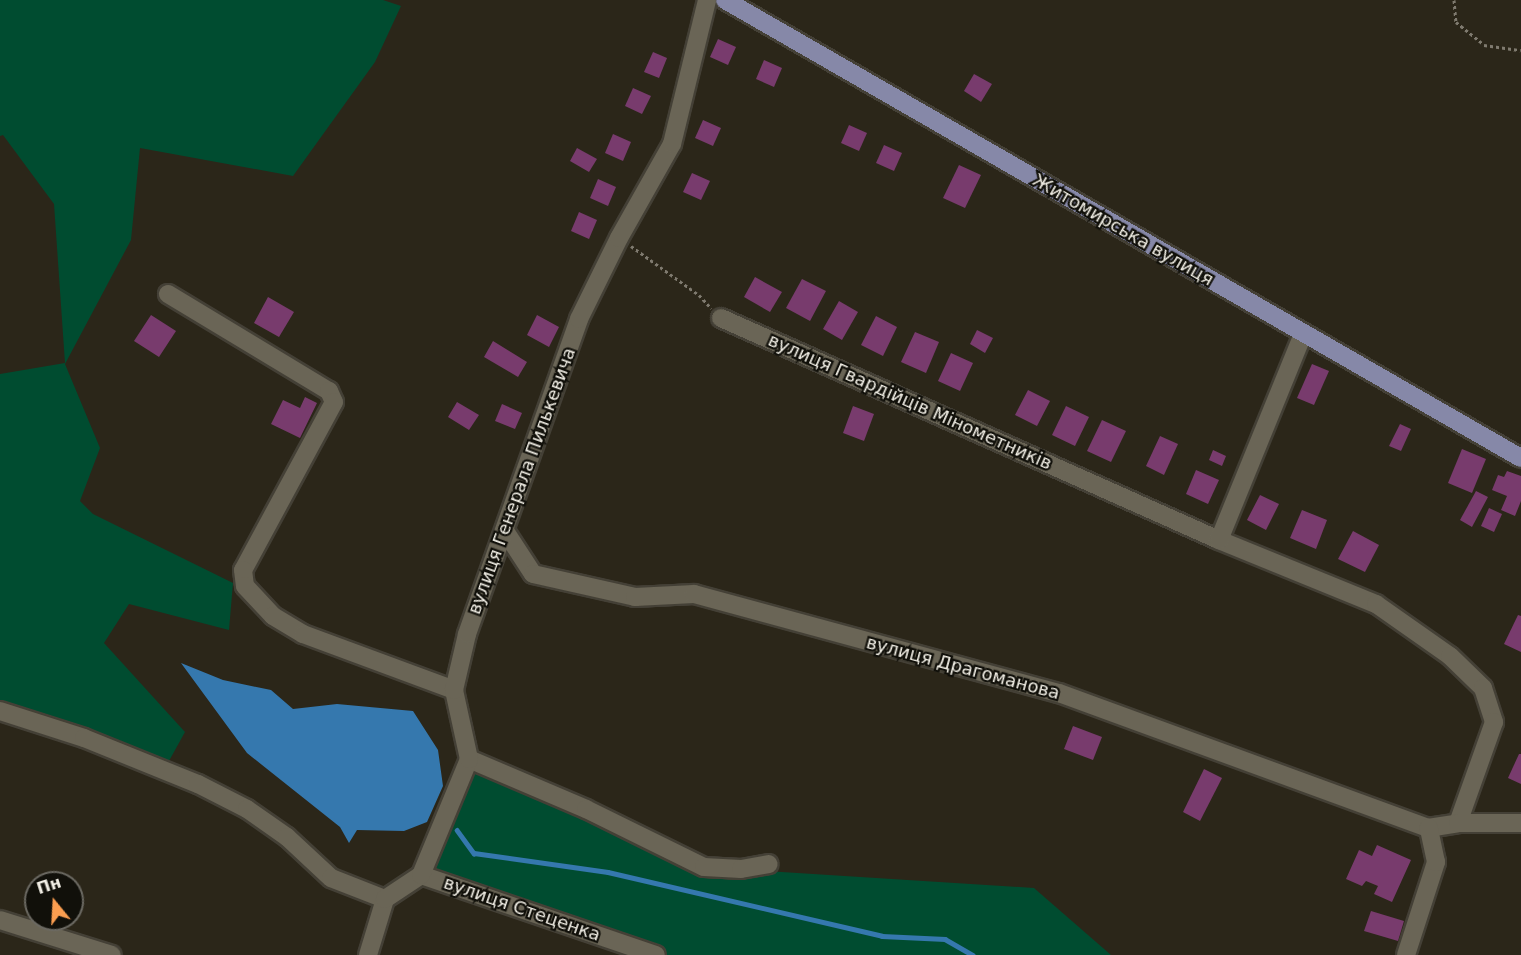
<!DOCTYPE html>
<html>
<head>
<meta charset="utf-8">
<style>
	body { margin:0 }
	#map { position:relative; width:1521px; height:955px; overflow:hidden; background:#2b2619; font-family:"DejaVu Sans",sans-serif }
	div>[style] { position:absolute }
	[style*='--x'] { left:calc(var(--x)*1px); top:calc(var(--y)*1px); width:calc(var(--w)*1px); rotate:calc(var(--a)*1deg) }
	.green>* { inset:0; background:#004c30 }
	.water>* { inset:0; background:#3578ae }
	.stream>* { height:4.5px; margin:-2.25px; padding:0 2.25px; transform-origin:2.25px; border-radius:2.25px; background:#3578ae }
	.building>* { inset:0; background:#783b6d }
	.path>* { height:3px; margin-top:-1.5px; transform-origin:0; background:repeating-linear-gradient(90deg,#7f7a6f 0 3px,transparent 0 6px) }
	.roads { filter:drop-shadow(2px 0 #444036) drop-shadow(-2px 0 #444036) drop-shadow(0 2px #444036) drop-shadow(0 -2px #444036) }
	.minor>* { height:18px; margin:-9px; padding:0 9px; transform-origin:9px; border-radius:9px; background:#6a6556 }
	.major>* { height:18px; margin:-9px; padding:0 9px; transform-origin:9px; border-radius:9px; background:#8688a8 }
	span { translate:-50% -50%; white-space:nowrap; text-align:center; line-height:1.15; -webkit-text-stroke:4.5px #11100a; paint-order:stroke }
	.street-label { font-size:18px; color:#f1eee5 }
	.north { position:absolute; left:24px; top:871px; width:60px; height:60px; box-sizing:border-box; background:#11100a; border:2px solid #6b6962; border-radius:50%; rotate:342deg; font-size:16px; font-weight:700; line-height:24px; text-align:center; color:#f1eee5 }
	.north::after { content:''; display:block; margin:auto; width:21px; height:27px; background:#fb9e50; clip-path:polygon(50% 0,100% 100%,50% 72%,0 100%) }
</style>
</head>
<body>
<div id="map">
	<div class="green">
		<i style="clip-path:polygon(0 0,383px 0,401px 6px,375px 62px,293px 176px,140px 148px,131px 240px,65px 364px,100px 448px,80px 501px,93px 514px,233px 583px,229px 630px,129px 604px,104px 643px,185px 732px,164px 770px,0 711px,0 374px,65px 363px,54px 204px,3px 135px,0 136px)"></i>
		<i style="clip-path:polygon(469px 759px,704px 867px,1034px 888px,1111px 955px,656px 955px,421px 875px)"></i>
	</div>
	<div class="water">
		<i style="clip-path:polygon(181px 663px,223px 680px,271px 690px,293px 709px,337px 704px,413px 711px,438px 750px,443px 786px,427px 822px,404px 831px,357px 830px,349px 843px,340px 827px,247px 753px)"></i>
	</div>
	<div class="stream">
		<i style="--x:457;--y:830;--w:29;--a:54"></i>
		<i style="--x:474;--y:853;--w:135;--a:8.1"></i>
		<i style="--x:608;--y:872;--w:281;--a:13.1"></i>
		<i style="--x:882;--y:936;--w:63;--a:2.7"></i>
		<i style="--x:945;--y:939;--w:32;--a:30"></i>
	</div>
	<div class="building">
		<i style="clip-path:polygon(718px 39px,736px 47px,728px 65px,710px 57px)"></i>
		<i style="clip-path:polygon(653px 52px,667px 58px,659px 78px,644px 72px)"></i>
		<i style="clip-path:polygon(764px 60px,782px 68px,774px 87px,756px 79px)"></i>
		<i style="clip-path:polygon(974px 74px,992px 84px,981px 102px,964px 91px)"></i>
		<i style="clip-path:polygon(633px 88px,651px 96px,642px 114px,625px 106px)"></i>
		<i style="clip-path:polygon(703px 120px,721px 128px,713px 146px,695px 138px)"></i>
		<i style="clip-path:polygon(849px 125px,867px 133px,859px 151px,841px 143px)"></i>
		<i style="clip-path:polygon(613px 134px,631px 142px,623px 161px,605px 153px)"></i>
		<i style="clip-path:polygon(884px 145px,902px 153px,894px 171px,876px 163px)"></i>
		<i style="clip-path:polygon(577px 148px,597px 159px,589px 172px,570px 161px)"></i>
		<i style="clip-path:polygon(959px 165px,981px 175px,965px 208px,943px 198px)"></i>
		<i style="clip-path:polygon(692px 173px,710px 181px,701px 200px,683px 192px)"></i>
		<i style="clip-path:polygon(598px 179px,616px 187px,608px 206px,590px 198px)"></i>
		<i style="clip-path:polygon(579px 212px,597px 220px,589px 239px,571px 231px)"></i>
		<i style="clip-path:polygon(755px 277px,782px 292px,770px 312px,744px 297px)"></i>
		<i style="clip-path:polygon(802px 279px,826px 291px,810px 321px,786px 308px)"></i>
		<i style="clip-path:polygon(268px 297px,294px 312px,279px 337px,254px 323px)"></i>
		<i style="clip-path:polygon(839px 301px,858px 312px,842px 340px,823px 329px)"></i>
		<i style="clip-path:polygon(151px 315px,176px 331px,159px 357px,134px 341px)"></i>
		<i style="clip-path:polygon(537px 315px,559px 327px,549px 347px,527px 335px)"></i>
		<i style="clip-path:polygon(876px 316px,897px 327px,883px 356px,861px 345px)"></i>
		<i style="clip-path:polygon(977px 330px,993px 338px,985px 353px,970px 344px)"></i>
		<i style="clip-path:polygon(915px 332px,939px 342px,926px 373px,901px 362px)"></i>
		<i style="clip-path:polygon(493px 341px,527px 362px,518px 377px,484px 357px)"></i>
		<i style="clip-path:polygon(951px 353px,973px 363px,960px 391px,938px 381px)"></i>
		<i style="clip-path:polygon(1312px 364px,1329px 371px,1314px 405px,1297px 398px)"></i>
		<i style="clip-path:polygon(1028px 390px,1050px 401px,1037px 426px,1015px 415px)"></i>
		<i style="clip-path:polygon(305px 397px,317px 403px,300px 438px,271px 424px,283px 400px,300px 408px)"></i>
		<i style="clip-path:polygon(457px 402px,479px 415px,469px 430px,448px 417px)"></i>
		<i style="clip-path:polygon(502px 404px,522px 413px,515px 429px,495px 421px)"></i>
		<i style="clip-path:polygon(853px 406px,874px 414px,864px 441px,843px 433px)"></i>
		<i style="clip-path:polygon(1066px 406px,1089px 417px,1075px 446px,1052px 435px)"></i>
		<i style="clip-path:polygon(1102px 420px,1126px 431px,1111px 462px,1087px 451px)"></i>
		<i style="clip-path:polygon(1400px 424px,1411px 429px,1401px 451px,1389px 446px)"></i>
		<i style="clip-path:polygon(1160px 436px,1178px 444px,1164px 475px,1146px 466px)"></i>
		<i style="clip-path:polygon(1462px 449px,1486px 459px,1472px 493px,1448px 483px)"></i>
		<i style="clip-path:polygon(1213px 450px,1226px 456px,1222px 466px,1209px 460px)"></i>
		<i style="clip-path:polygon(1196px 470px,1219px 480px,1208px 504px,1186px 494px)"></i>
		<i style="clip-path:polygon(1507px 471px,1521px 476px,1521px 501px,1515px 516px,1501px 510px,1507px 496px,1492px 490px,1498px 475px,1504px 477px)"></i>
		<i style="clip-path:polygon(1476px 491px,1488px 497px,1472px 527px,1460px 520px)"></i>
		<i style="clip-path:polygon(1260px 495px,1279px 504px,1266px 530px,1247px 520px)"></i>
		<i style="clip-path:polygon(1489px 508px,1502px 514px,1494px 532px,1481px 526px)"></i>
		<i style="clip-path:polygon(1302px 510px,1327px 520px,1316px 549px,1290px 538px)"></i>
		<i style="clip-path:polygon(1353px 531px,1379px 545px,1365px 572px,1338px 559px)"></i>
		<i style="clip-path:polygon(1518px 615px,1521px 616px,1521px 652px,1504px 644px)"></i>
		<i style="clip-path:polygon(1073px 726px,1102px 737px,1093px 760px,1064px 749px)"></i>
		<i style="clip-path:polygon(1519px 754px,1521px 754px,1521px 784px,1508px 778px)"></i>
		<i style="clip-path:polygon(1204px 769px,1222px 778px,1200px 821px,1183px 812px)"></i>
		<i style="clip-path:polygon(1377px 845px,1411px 860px,1392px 902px,1374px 894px,1378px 886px,1366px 881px,1362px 886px,1346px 879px,1359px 850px,1372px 856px)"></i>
		<i style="clip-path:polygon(1371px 911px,1404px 921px,1398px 941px,1364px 931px)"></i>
	</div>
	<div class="path">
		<i style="--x:1454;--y:0;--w:22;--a:85"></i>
		<i style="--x:1456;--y:22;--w:36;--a:39"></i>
		<i style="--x:1484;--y:45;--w:37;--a:8"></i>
		<i style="--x:631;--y:246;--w:84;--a:35.8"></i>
		<i style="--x:699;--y:295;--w:18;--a:47"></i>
	</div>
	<div class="roads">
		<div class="minor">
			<i style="--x:168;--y:294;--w:188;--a:31.1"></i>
			<i style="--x:329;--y:391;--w:12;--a:66"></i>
			<i style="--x:334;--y:402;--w:191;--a:118.4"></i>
			<i style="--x:243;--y:570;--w:16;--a:83"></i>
			<i style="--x:245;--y:586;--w:41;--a:47"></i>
			<i style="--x:273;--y:616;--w:35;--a:31"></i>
			<i style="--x:303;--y:634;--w:161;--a:20.3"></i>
			<i style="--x:721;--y:318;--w:545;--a:24.03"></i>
			<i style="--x:1219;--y:540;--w:170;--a:22.2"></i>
			<i style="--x:1376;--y:604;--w:90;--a:35.1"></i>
			<i style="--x:1450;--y:656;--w:46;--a:44.1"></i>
			<i style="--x:1483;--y:688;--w:36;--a:72"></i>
			<i style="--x:1494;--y:722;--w:107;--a:109.6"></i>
			<i style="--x:505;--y:531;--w:51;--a:56.9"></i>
			<i style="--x:533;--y:574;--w:105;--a:12.7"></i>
			<i style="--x:635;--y:597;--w:59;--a:-2.9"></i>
			<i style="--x:694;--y:594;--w:378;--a:15.2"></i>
			<i style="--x:1059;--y:693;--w:393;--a:20.1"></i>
			<i style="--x:1428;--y:828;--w:30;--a:-9"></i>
			<i style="--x:1458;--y:823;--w:63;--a:0"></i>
			<i style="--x:1219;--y:540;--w:222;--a:-67.8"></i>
			<i style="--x:0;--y:711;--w:88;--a:17.8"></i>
			<i style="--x:84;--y:738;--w:123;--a:22"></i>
			<i style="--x:198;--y:784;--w:55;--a:27"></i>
			<i style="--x:247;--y:809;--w:49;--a:35"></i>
			<i style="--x:287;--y:837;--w:60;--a:43"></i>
			<i style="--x:331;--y:878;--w:58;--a:21.3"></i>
			<i style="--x:469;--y:759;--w:127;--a:23.1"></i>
			<i style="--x:586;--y:809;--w:131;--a:26.2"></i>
			<i style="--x:704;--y:867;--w:37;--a:3"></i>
			<i style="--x:741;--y:869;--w:28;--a:-10"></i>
			<i style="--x:421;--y:875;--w:248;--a:18.8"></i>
			<i style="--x:0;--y:920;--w:117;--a:17.4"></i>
			<i style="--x:368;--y:955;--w:59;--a:-73.1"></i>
			<i style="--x:385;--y:899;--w:43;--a:-33.7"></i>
			<i style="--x:421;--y:875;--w:126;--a:-67.5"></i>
			<i style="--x:469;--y:759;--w:71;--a:-102.3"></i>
			<i style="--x:454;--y:690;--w:57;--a:-76.9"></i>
			<i style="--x:467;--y:634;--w:334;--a:-70.4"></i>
			<i style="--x:579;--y:319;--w:90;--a:-63.7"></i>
			<i style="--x:619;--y:238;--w:108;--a:-60.6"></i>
			<i style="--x:672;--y:144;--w:148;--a:-76.3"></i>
			<i style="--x:1406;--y:955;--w:98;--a:-72.1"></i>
			<i style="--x:1436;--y:862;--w:35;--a:-102"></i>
		</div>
		<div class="major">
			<i style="--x:725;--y:0;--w:918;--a:29.92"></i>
		</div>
	</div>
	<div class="street-label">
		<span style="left:1123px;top:230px;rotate:30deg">Житомирська вулиця</span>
		<span style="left:910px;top:402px;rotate:24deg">вулиця Гвардійців Мінометників</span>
		<span style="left:522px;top:481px;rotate:-70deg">вулиця Генерала Пилькевича</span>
		<span style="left:963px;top:668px;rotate:15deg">вулиця Драгоманова</span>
		<span style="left:522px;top:909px;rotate:19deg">вулиця Стеценка</span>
	</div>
	<div class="north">Пн</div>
</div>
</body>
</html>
